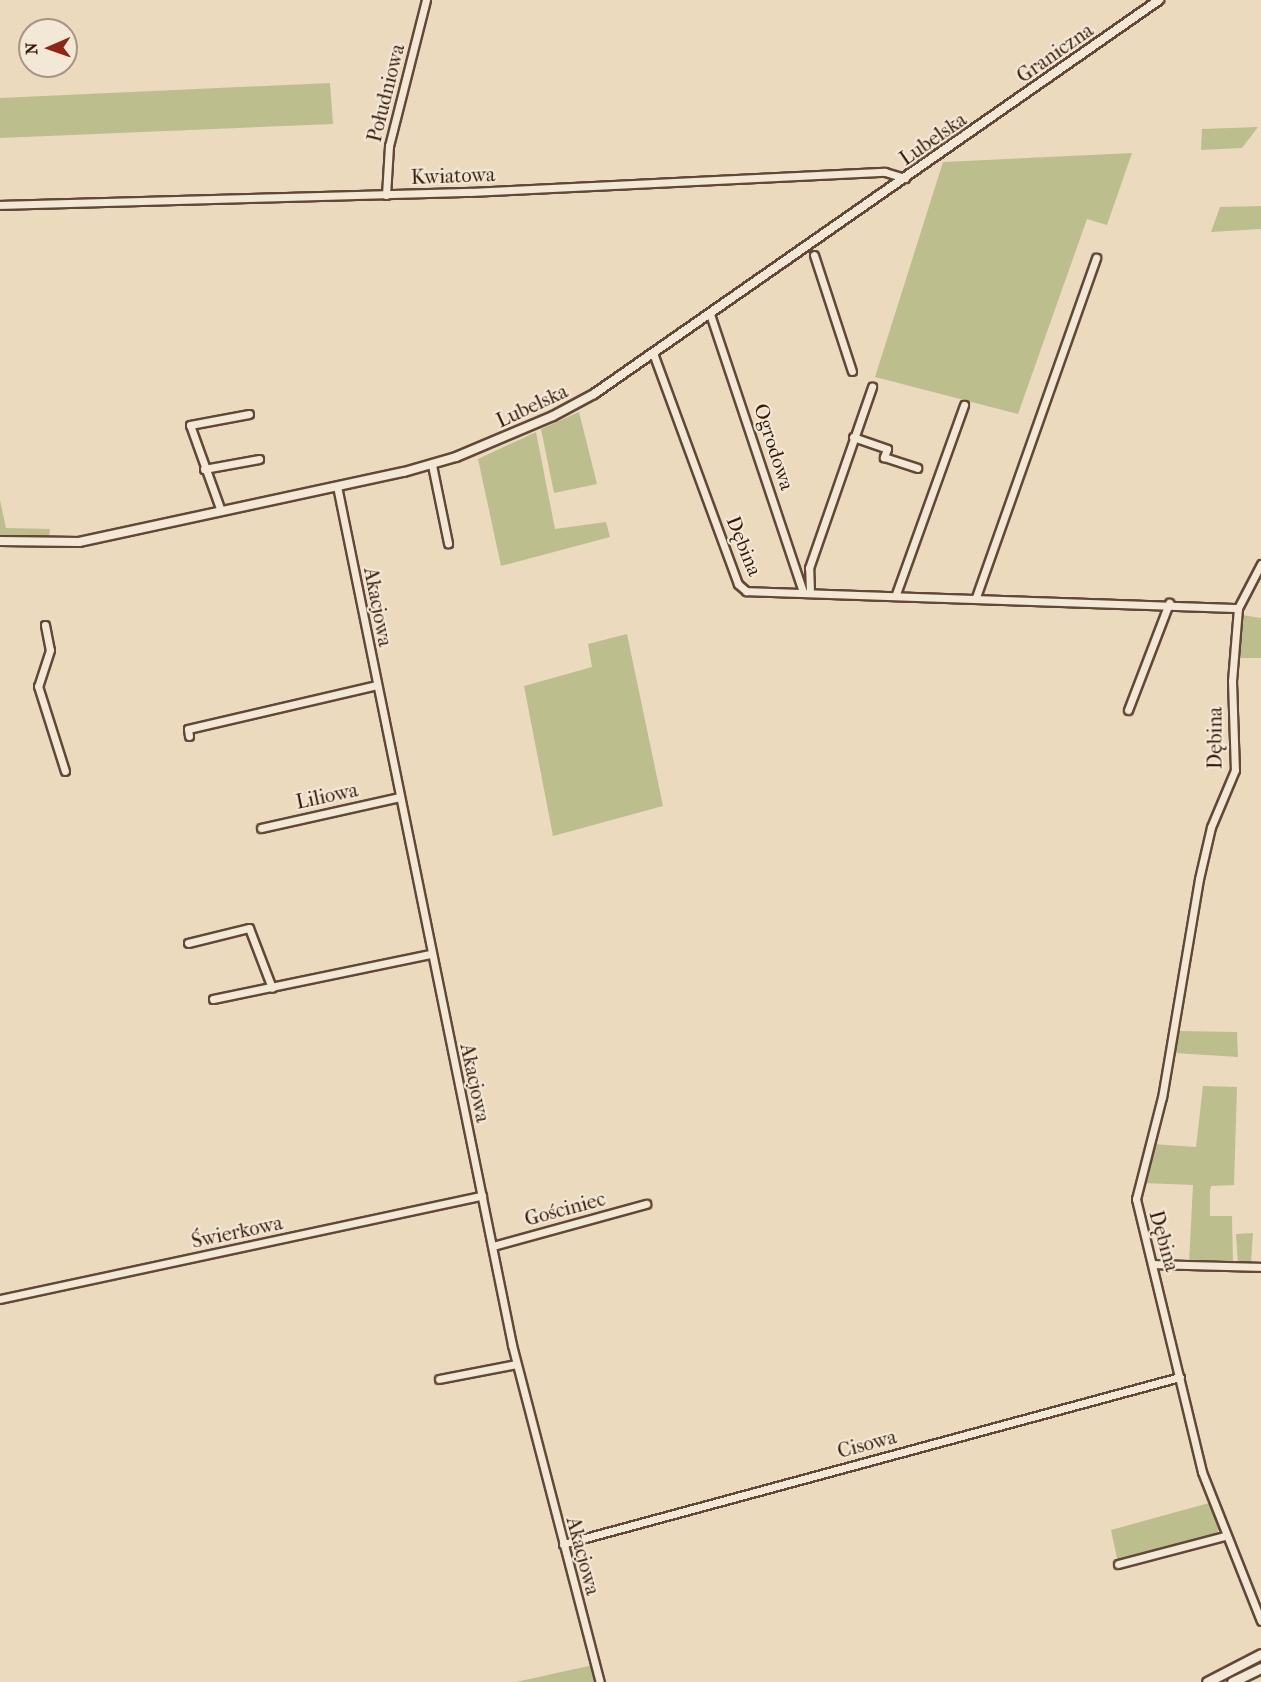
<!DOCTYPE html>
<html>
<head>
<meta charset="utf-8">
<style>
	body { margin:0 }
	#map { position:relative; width:1261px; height:1682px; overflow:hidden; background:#ecdabf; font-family:"IM FELL French Canon",serif }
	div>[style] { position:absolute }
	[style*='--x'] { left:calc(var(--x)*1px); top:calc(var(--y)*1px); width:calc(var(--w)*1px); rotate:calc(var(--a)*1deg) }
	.green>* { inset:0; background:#bdbe8e }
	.roads { filter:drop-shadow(2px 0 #624836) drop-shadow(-2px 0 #624836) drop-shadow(0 2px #624836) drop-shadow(0 -2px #624836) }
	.minor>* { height:7px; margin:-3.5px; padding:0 3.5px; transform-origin:3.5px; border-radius:3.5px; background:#f3e7d5 }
	.tertiary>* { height:8px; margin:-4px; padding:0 4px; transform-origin:4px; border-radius:4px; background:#f3e7d5 }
	.secondary>* { height:9px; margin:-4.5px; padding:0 4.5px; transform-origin:4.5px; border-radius:4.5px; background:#f3e7d5 }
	span { translate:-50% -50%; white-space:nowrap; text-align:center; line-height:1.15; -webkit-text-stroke:4.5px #f3e7d5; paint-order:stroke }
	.street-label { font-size:20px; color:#341808 }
	.north { position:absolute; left:18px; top:18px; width:60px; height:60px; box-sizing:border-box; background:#f3e7d5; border:2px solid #a79483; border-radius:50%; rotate:268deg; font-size:16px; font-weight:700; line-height:24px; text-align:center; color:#341808 }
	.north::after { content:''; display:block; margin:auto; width:21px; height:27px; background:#8f2418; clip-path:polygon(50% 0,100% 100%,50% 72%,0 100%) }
</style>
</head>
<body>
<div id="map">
	<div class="green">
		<i style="clip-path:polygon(330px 83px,333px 124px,0 138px,0 98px)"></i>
		<i style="clip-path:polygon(1258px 127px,1242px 148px,1201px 150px,1202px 129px)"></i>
		<i style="clip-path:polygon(1132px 153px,1107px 225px,1087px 219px,1018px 414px,875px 377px,943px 162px)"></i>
		<i style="clip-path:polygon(1261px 206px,1261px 229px,1211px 232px,1220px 207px)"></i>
		<i style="clip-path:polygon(579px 412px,597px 484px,554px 493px,541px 429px)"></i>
		<i style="clip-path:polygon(536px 432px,555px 529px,606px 522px,610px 537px,501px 566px,478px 459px)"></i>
		<i style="clip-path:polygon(0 500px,6px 528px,50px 529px,49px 538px,0 537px)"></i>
		<i style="clip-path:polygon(1242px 615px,1261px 618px,1261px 658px,1235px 658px)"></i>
		<i style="clip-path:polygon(627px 634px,663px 806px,553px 836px,524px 686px,592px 667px,588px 644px)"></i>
		<i style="clip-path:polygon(1179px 1031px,1237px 1032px,1238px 1057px,1174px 1053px)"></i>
		<i style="clip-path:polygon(1203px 1086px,1237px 1087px,1234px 1185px,1211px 1186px,1210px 1191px,1210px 1216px,1232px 1216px,1233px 1264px,1189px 1263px,1193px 1185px,1142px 1183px,1153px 1144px,1196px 1147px)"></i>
		<i style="clip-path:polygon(1253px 1233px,1251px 1263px,1238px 1264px,1236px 1234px)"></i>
		<i style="clip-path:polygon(1209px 1503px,1219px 1529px,1216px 1535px,1118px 1563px,1111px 1530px)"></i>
		<i style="clip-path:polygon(593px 1665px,598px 1682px,516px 1682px)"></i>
	</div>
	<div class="roads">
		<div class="minor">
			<i style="--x:386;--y:195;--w:49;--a:-86.5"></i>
			<i style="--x:389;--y:146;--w:151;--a:-75.8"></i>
			<i style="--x:0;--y:205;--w:470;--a:-1.6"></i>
			<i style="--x:470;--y:192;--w:415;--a:-2.8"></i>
			<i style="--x:885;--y:172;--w:21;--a:17"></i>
			<i style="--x:814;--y:255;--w:122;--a:71.9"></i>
			<i style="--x:710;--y:314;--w:293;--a:71.5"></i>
			<i style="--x:653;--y:353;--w:246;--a:69.8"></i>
			<i style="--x:738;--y:584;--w:11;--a:41"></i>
			<i style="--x:746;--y:591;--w:492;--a:2"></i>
			<i style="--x:853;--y:437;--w:36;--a:19"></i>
			<i style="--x:887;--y:449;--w:9;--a:111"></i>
			<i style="--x:884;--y:457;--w:35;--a:18"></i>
			<i style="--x:432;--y:465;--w:80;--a:78.4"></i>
			<i style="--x:204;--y:469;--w:56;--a:-10.3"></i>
			<i style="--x:337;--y:486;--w:877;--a:78.48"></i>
			<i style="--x:512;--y:1345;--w:348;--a:75.4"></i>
			<i style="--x:221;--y:511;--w:91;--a:-109.8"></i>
			<i style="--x:190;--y:425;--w:60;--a:-10.6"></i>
			<i style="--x:1261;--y:564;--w:50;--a:117.6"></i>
			<i style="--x:1238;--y:608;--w:73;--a:94.7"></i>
			<i style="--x:1232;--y:681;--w:89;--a:88.1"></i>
			<i style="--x:1235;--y:770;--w:62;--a:112.8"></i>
			<i style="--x:1211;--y:827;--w:53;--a:103"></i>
			<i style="--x:1199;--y:879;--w:221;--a:99.6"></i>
			<i style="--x:1162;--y:1097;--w:105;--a:104.3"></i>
			<i style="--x:1136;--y:1199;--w:281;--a:76.4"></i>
			<i style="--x:1202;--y:1472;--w:160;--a:68.4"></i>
			<i style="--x:810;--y:592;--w:24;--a:-92"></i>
			<i style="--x:809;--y:568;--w:192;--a:-70.8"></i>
			<i style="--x:896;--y:594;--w:201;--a:-70.2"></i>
			<i style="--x:976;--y:597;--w:360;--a:-70.5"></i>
			<i style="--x:45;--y:625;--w:25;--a:79"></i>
			<i style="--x:50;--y:650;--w:38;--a:108"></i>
			<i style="--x:38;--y:686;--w:89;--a:72.4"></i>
			<i style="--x:1128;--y:710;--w:115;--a:-69"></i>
			<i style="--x:189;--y:736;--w:7;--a:-98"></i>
			<i style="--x:188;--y:729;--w:194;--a:-13.1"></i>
			<i style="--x:261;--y:828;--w:142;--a:-12.6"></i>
			<i style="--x:188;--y:943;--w:63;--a:-13.8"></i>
			<i style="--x:249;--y:928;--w:64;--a:69"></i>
			<i style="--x:213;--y:999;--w:223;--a:-11.7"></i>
			<i style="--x:493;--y:1246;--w:159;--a:-15.4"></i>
			<i style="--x:1153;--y:1264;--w:108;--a:1.6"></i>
			<i style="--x:0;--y:1299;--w:493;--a:-12.1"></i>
			<i style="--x:439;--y:1379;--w:78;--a:-11"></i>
			<i style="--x:563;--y:1544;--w:639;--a:-15.15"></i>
			<i style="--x:1118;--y:1564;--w:111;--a:-14.7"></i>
		</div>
		<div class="tertiary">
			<i style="--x:0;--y:541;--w:79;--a:0.7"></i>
			<i style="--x:79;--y:542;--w:332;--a:-12.2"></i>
			<i style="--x:404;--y:472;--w:54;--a:-16.1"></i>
			<i style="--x:456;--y:457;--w:105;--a:-22.9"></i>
			<i style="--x:553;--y:416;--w:47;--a:-28.2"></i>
			<i style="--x:594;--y:394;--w:689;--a:-34.89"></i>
		</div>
		<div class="secondary">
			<i style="--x:1207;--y:1682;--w:61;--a:-27.4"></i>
			<i style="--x:1232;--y:1682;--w:32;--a:-26"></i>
		</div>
	</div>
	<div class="street-label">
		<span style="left:1055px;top:53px;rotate:-35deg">Graniczna</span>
		<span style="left:386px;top:93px;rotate:-76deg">Południowa</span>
		<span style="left:933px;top:139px;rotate:-35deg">Lubelska</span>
		<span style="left:453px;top:176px;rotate:-2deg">Kwiatowa</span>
		<span style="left:532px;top:406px;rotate:-25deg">Lubelska</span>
		<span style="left:774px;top:447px;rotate:72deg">Ogrodowa</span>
		<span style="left:744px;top:546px;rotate:68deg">Dębina</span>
		<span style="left:378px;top:607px;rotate:79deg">Akacjowa</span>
		<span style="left:1215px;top:738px;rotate:-90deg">Dębina</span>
		<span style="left:327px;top:796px;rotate:-12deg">Liliowa</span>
		<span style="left:475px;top:1083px;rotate:78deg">Akacjowa</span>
		<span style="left:565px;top:1209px;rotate:-15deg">Gościniec</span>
		<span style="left:237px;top:1232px;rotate:-12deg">Świerkowa</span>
		<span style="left:1164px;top:1241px;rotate:74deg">Dębina</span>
		<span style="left:867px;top:1444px;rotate:-15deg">Cisowa</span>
		<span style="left:583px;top:1556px;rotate:75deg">Akacjowa</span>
	</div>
	<div class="north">N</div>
</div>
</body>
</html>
